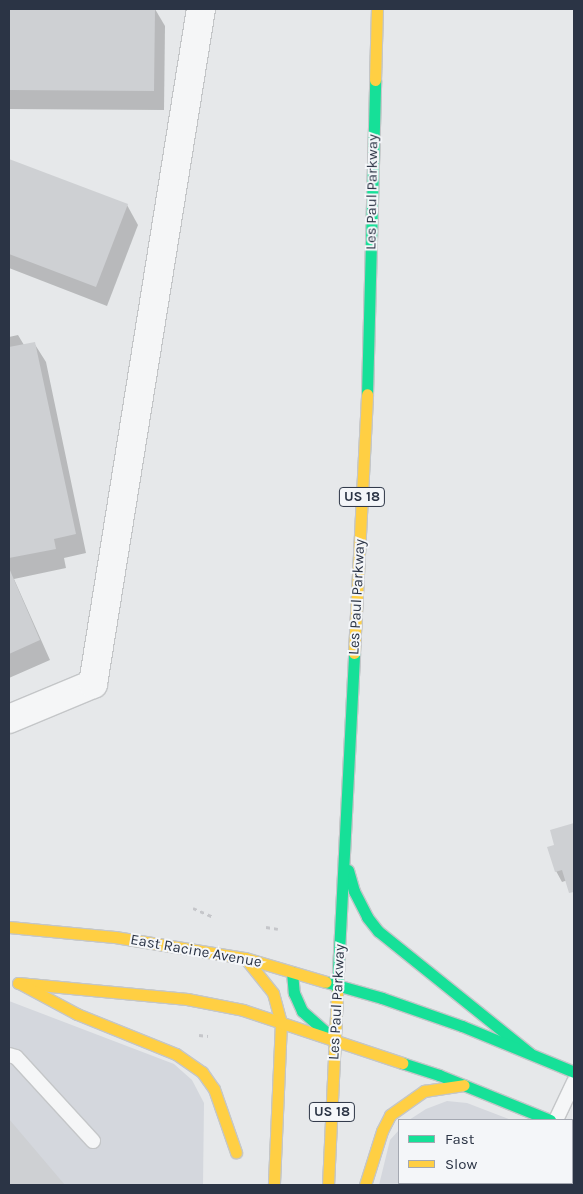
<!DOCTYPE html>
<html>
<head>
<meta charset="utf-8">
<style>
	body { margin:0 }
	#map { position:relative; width:583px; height:1194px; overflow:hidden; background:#e6e8ea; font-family:Karla,sans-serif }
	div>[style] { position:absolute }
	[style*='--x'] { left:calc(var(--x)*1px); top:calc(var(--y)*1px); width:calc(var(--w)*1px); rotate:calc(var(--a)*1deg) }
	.built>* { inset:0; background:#d4d7dd }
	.shadow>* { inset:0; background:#0003 }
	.building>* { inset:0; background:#ced0d3 }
	.path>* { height:3px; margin-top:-1.5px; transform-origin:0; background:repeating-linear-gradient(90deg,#c5c6ca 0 4px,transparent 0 8px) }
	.roads { filter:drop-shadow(1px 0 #c4c6c8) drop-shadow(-1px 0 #c4c6c8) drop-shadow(0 1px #c4c6c8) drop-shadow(0 -1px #c4c6c8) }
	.lane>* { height:14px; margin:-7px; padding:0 7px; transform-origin:7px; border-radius:7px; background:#f5f6f7 }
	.street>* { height:28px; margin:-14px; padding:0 14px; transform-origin:14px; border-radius:14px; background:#f5f6f7 }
	.fast>* { height:11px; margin:-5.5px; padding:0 5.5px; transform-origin:5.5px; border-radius:5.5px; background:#16e098 }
	.slow>* { height:11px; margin:-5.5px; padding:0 5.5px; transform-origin:5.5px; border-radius:5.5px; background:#ffcf43 }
	span { translate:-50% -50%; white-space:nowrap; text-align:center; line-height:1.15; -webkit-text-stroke:4px #f4f6f9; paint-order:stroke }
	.shield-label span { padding:1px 4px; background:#f4f6f9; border:1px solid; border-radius:4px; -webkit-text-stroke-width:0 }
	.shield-label { font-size:14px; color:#2b3445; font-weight:700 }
	.street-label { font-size:15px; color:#2b3445 }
	.frame { position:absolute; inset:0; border:10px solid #2b3445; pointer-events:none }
	.legend { position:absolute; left:398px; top:1119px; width:175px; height:65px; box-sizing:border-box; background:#f4f6f9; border:1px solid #a4a8b1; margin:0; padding:6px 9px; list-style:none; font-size:15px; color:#2b3445 }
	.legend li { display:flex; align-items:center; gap:10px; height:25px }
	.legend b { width:25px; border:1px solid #a4a8b1 }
</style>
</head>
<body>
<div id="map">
	<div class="built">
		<i style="clip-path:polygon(9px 1001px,174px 1064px,192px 1080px,204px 1103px,203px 1185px,9px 1185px)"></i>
		<i style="clip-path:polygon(447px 1101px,467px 1103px,511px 1120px,409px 1120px,426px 1109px)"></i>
		<i style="clip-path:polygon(399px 1130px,399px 1183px,572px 1183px,572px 1150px,574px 1152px,574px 1185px,379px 1185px,390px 1140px)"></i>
	</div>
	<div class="shadow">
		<i style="clip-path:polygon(9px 9px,155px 9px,165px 26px,164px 110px,9px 109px)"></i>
		<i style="clip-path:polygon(9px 160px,127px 205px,138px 225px,107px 306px,9px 268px)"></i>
		<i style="clip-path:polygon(18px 335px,24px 345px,34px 343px,46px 362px,86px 553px,64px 558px,66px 568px,14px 579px,50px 660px,9px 678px,9px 337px)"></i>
		<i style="clip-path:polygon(573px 825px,574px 827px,574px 892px,568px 880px,562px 882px,556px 871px,556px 846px)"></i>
		<i style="clip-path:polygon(12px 1125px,57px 1178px,61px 1185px,9px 1185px,9px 1127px)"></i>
	</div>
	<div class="building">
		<i style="clip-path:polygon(9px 9px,155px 9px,154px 91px,9px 90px)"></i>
		<i style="clip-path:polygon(9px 159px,128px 204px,96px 287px,9px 254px)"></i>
		<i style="clip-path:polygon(35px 342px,76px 534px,54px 539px,56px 549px,9px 558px,9px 347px)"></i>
		<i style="clip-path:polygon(9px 568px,40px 640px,9px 654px)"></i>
		<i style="clip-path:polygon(574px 823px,574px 892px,569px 893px,562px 870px,555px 872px,547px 847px,554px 845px,550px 830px)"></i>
		<i style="clip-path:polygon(9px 1119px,65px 1185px,9px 1185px)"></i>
	</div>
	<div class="path">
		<i style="--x:193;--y:908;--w:22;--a:24"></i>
		<i style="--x:266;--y:927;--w:12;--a:9"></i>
		<i style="--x:199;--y:1035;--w:9;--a:6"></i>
	</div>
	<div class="roads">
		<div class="lane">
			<i style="--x:9;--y:1055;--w:7;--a:16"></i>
			<i style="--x:16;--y:1057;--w:114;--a:47.5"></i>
			<i style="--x:556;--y:1120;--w:42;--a:-64.7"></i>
		</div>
		<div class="street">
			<i style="--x:9;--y:719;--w:91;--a:-22.6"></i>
			<i style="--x:93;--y:684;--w:684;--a:-80.91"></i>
		</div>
		<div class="fast">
			<i style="--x:367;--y:394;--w:314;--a:-88.5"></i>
			<i style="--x:348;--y:870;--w:22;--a:74"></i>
			<i style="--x:354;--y:891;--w:29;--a:63"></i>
			<i style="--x:367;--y:917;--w:18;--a:52"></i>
			<i style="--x:378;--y:931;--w:195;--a:38.8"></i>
			<i style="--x:292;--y:972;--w:21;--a:85"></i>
			<i style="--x:294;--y:993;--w:20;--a:66"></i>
			<i style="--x:302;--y:1011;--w:44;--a:41.3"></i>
			<i style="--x:326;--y:982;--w:58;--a:15.9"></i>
			<i style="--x:382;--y:998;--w:85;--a:19.3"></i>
			<i style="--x:462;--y:1026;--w:121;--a:22.3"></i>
			<i style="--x:337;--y:992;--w:339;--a:-87.1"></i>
			<i style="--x:402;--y:1063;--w:39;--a:18"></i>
			<i style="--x:439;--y:1075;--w:120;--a:22.1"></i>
			<i style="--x:572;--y:1132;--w:2;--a:27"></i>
		</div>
		<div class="slow">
			<i style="--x:375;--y:80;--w:71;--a:-88.4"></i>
			<i style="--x:354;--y:653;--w:259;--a:-87.1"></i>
			<i style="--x:9;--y:927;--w:106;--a:5.4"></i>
			<i style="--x:115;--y:937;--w:132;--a:9.2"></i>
			<i style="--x:245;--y:958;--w:84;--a:16.5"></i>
			<i style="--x:245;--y:958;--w:45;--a:51.3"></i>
			<i style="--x:273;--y:993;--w:30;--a:75"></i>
			<i style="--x:281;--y:1022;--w:163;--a:92.5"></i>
			<i style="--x:18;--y:983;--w:170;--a:5.4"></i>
			<i style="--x:187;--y:999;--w:57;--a:11.1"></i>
			<i style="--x:243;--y:1010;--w:168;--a:18.4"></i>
			<i style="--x:19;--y:983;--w:66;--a:28.1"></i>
			<i style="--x:77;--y:1014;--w:107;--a:22"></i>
			<i style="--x:176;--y:1054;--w:32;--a:35"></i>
			<i style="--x:202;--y:1072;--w:21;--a:55"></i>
			<i style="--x:214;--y:1089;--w:67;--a:70.8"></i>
			<i style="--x:328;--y:1185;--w:193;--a:-87.3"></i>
			<i style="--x:365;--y:1185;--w:57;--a:-72.5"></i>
			<i style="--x:382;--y:1131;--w:18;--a:-63"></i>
			<i style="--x:390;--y:1115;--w:42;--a:-35.2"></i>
			<i style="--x:424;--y:1091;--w:40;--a:-8.5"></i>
		</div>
	</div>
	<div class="shield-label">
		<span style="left:362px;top:497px">US 18</span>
		<span style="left:332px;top:1112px">US 18</span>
	</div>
	<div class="street-label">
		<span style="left:372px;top:192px;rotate:-89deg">Les Paul Parkway</span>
		<span style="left:357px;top:597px;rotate:-87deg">Les Paul Parkway</span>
		<span style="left:196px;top:951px;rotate:10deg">East Racine Avenue</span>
		<span style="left:337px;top:1002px;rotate:-87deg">Les Paul Parkway</span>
	</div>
	<div class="frame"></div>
	<ul class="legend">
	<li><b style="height:6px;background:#16e098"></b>Fast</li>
	<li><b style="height:6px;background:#ffcf43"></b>Slow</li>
	</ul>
</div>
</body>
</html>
